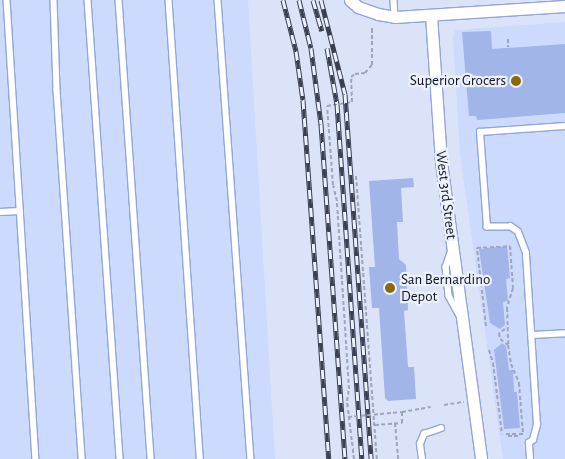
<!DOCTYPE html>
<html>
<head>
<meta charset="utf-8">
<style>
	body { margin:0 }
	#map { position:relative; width:565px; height:459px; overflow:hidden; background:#dbe3f9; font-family:"Alegreya Sans",sans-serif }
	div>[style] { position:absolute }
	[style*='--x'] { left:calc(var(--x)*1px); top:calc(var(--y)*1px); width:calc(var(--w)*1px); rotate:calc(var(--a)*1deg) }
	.built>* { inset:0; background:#ccdafd }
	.building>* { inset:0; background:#a1b5e8 }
	.path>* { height:2px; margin-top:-1px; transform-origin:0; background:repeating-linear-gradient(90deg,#9ea5ba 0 4px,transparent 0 6.5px) }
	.roads { filter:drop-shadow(1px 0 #93a5d8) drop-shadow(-1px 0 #93a5d8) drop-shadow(0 1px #93a5d8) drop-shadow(0 -1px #93a5d8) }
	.lane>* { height:5.5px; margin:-2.75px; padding:0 2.75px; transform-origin:2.75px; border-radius:2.75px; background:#fff }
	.street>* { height:11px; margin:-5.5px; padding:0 5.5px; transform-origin:5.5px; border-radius:5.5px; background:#fff }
	.rail>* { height:5px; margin-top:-2.5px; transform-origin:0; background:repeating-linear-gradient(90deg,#ecf1fb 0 9px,#3a4054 0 18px); box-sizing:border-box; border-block:1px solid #3a4054 }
	.path-bridge>* { height:2px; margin-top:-1px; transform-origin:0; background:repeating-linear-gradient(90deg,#9ea5ba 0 4px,transparent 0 6.5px) }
	.dots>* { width:14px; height:14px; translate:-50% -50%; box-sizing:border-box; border:2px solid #ecf1fb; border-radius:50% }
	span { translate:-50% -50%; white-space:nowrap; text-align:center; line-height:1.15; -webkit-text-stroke:4.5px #ecf1fb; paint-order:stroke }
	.poi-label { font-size:15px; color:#0f1528 }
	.right { translate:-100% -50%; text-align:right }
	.left { translate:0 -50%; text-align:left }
	.street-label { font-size:15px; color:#0f1528 }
</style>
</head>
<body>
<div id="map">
	<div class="built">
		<i style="clip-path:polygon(0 0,248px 0,275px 459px,0 459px)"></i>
		<i style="clip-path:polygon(565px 22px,565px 459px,503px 459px,460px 154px,453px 37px,455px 30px)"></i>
	</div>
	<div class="building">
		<i style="clip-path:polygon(491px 31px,492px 49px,565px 44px,565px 113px,477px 120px,476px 116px,469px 116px,462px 32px)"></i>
		<i style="clip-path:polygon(413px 178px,414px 187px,401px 188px,403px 222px,397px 222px,399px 259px,406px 265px,408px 310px,404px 311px,408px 367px,414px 367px,416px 399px,388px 401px,385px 398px,379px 308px,372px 308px,369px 267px,375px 267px,369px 181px)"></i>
		<i style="clip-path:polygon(507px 246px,510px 278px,506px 279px,508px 301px,503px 302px,505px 325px,500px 329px,490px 323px,479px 249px)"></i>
		<i style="clip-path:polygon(502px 343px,506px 346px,509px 370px,513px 370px,514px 392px,517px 392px,520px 428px,504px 429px,494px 350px)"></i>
	</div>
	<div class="path">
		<i style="--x:508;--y:39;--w:8;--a:90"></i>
		<i style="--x:356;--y:176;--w:284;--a:85.8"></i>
		<i style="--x:486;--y:326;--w:79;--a:-96.6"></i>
		<i style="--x:477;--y:248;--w:33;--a:-3"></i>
		<i style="--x:510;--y:246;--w:42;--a:85.9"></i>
		<i style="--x:513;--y:288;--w:21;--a:107"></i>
		<i style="--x:507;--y:308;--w:37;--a:88"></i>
		<i style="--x:505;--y:329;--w:7;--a:146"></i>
		<i style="--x:499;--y:333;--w:6;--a:81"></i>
		<i style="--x:500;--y:339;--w:10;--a:37"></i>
		<i style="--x:508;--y:345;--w:19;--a:81"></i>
		<i style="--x:511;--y:364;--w:21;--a:67"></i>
		<i style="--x:519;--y:383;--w:51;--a:85.5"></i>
		<i style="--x:523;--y:434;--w:18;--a:180"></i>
		<i style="--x:489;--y:350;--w:14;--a:73"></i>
		<i style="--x:493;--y:363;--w:72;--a:82.8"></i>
		<i style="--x:444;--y:405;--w:20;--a:-9"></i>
		<i style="--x:395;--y:423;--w:36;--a:85"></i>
		<i style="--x:375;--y:425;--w:27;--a:-4"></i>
		<i style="--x:402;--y:423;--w:11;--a:-90"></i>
		<i style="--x:402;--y:412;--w:29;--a:-10"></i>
		<i style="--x:508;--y:436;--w:12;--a:0"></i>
		<i style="--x:354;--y:459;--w:58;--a:-96.9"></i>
		<i style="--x:347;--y:401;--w:12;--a:-81"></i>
		<i style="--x:349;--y:389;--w:188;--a:-93.7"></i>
		<i style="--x:337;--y:201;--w:16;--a:-104"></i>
		<i style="--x:333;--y:185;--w:79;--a:-94.3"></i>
		<i style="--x:327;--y:106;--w:25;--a:-9"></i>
		<i style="--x:352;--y:102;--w:25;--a:-92"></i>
		<i style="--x:351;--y:77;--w:5;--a:-37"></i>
		<i style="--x:355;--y:74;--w:10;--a:-6"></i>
		<i style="--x:365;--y:73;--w:11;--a:-49"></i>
		<i style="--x:372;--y:65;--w:38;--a:-90"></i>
	</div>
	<div class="roads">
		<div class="lane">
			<i style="--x:7;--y:0;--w:460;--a:86.4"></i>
			<i style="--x:54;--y:0;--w:90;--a:88.1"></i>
			<i style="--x:57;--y:90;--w:370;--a:86.1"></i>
			<i style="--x:88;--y:0;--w:460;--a:86"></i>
			<i style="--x:119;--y:0;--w:460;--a:86"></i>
			<i style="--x:169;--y:0;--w:460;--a:86.1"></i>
			<i style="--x:218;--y:0;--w:460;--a:85.9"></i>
			<i style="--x:394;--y:0;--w:17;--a:87"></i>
			<i style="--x:0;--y:212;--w:20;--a:-3"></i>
			<i style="--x:452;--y:250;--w:18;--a:109"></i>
			<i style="--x:446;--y:267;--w:29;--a:84"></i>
			<i style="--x:449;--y:296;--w:21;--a:61"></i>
			<i style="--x:532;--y:335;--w:33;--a:-3"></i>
			<i style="--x:422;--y:459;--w:15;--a:-98"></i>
			<i style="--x:420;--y:444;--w:11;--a:-68"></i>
			<i style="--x:424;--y:434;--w:18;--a:-19"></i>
			<i style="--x:530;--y:459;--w:16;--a:-94"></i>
			<i style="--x:529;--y:443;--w:5;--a:-37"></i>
			<i style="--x:533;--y:440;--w:16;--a:-75"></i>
			<i style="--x:537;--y:425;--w:172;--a:-93.7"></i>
			<i style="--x:526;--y:253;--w:22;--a:-111"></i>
			<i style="--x:518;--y:232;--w:9;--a:-144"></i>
			<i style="--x:511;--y:227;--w:24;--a:180"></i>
			<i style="--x:487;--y:227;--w:95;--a:-94.2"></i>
			<i style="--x:480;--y:132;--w:85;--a:-4"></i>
		</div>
		<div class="street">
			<i style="--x:350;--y:0;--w:11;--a:41"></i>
			<i style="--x:358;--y:7;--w:21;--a:19"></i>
			<i style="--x:378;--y:14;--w:17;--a:10"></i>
			<i style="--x:395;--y:17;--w:170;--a:-3.7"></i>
			<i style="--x:431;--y:15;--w:147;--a:86.1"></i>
			<i style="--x:441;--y:162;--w:300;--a:82.3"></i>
		</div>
	</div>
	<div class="rail">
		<i style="--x:283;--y:0;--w:53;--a:75.7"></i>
		<i style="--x:296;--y:51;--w:49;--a:81.9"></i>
		<i style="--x:303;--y:100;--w:360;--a:85.9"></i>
		<i style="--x:299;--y:0;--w:49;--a:76"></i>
		<i style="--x:311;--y:48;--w:77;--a:82.5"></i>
		<i style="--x:321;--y:124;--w:336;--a:85.9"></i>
		<i style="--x:313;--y:0;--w:32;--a:74"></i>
		<i style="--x:321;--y:0;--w:97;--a:75.7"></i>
		<i style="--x:345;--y:94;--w:366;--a:85.9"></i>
		<i style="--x:327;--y:48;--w:57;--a:79.9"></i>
		<i style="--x:337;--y:104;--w:356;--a:86"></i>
	</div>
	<div class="path-bridge">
		<i style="--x:348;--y:417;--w:54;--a:-5.3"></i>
	</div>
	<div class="dots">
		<i style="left:516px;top:81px;background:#886a08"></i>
		<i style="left:390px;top:288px;background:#886a08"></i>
	</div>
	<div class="poi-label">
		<span class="right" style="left:506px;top:81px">Superior Grocers</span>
		<span class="left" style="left:401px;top:288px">San Bernardino<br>Depot</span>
	</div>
	<div class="street-label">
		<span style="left:446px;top:195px;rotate:83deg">West 3rd Street</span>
	</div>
</div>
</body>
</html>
